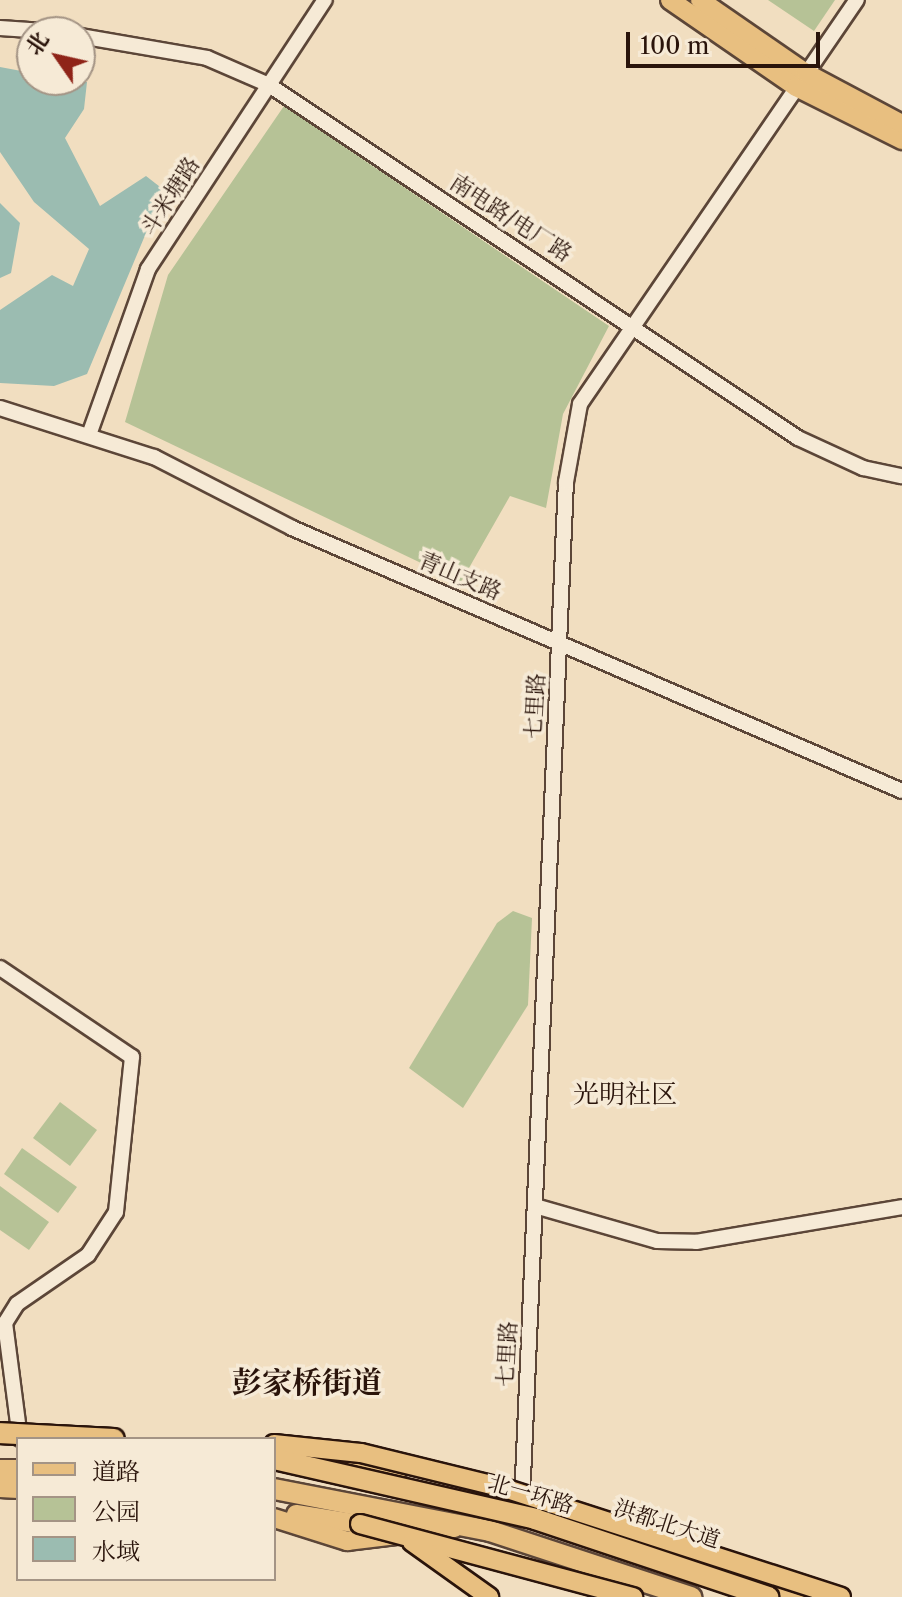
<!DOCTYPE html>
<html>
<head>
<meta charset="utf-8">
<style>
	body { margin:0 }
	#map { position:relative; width:902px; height:1597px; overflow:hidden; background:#f1dec0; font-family:"Libre Caslon Text","Noto Serif SC",serif }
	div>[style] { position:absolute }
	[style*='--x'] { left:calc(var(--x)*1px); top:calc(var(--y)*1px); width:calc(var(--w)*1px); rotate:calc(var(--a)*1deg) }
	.green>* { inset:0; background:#b6c296 }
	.water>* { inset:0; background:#9bbcb1 }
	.roads { filter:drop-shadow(2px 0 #5c4638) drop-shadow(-2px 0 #5c4638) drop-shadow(0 2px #5c4638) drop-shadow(0 -2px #5c4638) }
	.minor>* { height:14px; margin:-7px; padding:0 7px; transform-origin:7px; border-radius:7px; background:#f6ead6 }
	.major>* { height:18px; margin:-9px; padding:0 9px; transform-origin:9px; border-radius:9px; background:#e8bf80 }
	.highway>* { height:20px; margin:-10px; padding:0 10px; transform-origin:10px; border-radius:10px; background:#e8bf80 }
	.bridges { filter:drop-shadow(2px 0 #2a140b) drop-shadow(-2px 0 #2a140b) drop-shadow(0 2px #2a140b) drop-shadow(0 -2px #2a140b) }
	.major-bridge>* { height:18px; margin:-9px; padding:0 9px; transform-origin:9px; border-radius:9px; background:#e8bf80 }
	.highway-bridge>* { height:20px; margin:-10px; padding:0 10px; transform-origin:10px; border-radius:10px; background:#e8bf80 }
	span { translate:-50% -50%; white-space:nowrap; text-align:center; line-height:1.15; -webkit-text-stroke:7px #f6ead6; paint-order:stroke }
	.street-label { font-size:22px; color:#2a140b }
	.quarter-label { font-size:26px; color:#2a140b }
	.district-label { font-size:30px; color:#2a140b; font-weight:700 }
	.legend { position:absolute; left:16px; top:1437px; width:260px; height:144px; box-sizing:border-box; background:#f6ead6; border:2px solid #a49485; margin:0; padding:10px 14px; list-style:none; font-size:24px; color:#2a140b }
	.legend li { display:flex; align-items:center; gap:16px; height:40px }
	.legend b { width:40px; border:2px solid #a49485 }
	.north { position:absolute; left:16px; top:16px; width:80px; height:80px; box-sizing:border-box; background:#f6ead6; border:2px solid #a49485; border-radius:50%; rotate:304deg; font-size:22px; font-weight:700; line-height:32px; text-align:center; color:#2a140b }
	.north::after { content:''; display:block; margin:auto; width:28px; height:36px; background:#8f2418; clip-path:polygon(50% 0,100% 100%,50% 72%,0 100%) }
	.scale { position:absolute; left:626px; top:32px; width:194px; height:36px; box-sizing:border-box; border:4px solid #2a140b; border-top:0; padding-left:10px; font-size:24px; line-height:28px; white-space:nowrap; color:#2a140b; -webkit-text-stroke:6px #f6ead6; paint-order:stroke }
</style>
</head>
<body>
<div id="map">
	<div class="green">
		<i style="clip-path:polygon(768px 0,835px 0,814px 31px)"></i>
		<i style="clip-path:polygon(284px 106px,609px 326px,563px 414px,546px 508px,510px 496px,461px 582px,125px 422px,168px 275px)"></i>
		<i style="clip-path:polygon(513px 911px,532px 918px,528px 1005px,463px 1108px,409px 1068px,497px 923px)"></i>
		<i style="clip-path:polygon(60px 1102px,97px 1130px,70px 1166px,33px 1138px)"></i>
		<i style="clip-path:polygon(22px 1148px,77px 1187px,58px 1213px,4px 1174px)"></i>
		<i style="clip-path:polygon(0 1186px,49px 1222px,29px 1250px,0 1230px)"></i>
	</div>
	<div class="water">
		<i style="clip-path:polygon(0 67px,32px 73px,32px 80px,87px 82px,84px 109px,65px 138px,100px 206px,146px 176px,164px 190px,87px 374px,54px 386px,0 383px,0 310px,52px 275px,73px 286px,89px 249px,34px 202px,0 152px)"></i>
		<i style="clip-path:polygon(0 203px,20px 223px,11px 273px,0 278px)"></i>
	</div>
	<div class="roads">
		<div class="minor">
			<i style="--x:0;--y:28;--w:59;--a:3.9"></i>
			<i style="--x:80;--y:36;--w:129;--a:9.8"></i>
			<i style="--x:207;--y:58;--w:68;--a:23.5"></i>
			<i style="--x:269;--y:85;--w:636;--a:33.72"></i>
			<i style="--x:798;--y:438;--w:72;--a:24.8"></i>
			<i style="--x:863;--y:468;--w:40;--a:12"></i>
			<i style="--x:0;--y:408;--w:162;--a:17.7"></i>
			<i style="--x:154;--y:457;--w:155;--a:27.2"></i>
			<i style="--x:292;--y:528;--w:664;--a:23.32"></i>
			<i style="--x:89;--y:435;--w:176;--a:-70.4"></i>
			<i style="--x:148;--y:269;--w:322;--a:-56.7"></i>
			<i style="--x:0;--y:968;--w:159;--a:34"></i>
			<i style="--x:132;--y:1057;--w:156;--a:95.9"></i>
			<i style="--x:116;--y:1212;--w:51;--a:123.1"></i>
			<i style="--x:88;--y:1255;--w:86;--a:145.4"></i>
			<i style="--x:17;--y:1304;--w:22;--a:122"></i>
			<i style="--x:5;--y:1323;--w:117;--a:82.6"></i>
			<i style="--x:535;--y:1206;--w:127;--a:16"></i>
			<i style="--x:657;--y:1241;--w:39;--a:1"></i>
			<i style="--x:696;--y:1242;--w:209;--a:-9.6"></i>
			<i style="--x:522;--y:1501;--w:1020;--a:-87.53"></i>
			<i style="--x:566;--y:482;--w:79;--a:-79.8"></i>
			<i style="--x:580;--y:404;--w:490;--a:-55.6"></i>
		</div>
		<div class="major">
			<i style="--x:670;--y:0;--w:153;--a:34.6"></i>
			<i style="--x:796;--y:87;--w:119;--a:26.6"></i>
			<i style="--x:700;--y:0;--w:129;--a:34.6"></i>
			<i style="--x:806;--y:73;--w:109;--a:28"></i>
			<i style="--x:328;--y:1470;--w:70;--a:0"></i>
			<i style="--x:0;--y:1488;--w:18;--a:3"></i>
			<i style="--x:296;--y:1514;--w:65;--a:8.9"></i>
			<i style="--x:274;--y:1518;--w:77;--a:17.5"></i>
			<i style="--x:347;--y:1541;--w:108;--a:-6.9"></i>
			<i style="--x:686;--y:1556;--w:130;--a:18.4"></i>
		</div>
		<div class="highway">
			<i style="--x:0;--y:1470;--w:18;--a:0"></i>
			<i style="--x:274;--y:1489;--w:220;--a:11"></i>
			<i style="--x:490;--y:1531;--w:212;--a:18.2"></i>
		</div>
	</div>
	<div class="bridges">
		<div class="major-bridge">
			<i style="--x:274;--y:1444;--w:87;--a:5.9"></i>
			<i style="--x:361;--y:1453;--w:147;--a:13.8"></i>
			<i style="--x:504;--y:1488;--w:354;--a:17.9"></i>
			<i style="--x:360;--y:1524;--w:283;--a:15"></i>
			<i style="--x:412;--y:1542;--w:95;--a:35.5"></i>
		</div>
		<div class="highway-bridge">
			<i style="--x:0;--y:1433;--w:114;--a:3"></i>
			<i style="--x:274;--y:1459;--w:268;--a:12.9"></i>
			<i style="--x:535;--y:1519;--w:246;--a:18.5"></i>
		</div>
	</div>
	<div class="street-label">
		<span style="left:170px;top:196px;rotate:-57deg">斗米塘路</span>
		<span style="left:511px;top:218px;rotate:33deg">南电路/电厂路</span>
		<span style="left:460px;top:576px;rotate:23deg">青山支路</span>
		<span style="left:535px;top:706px;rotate:-87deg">七里路</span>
		<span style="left:507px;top:1354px;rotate:-87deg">七里路</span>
		<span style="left:531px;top:1494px;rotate:16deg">北一环路</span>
		<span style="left:667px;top:1524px;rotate:18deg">洪都北大道</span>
	</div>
	<div class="quarter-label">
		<span style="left:625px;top:1095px">光明社区</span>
	</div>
	<div class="district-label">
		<span style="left:307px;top:1383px">彭家桥街道</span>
	</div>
	<ul class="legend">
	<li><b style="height:10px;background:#e8bf80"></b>道路</li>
	<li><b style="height:22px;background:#b6c296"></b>公园</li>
	<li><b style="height:22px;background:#9bbcb1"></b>水域</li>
	</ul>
	<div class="north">北</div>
	<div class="scale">100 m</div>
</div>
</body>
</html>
